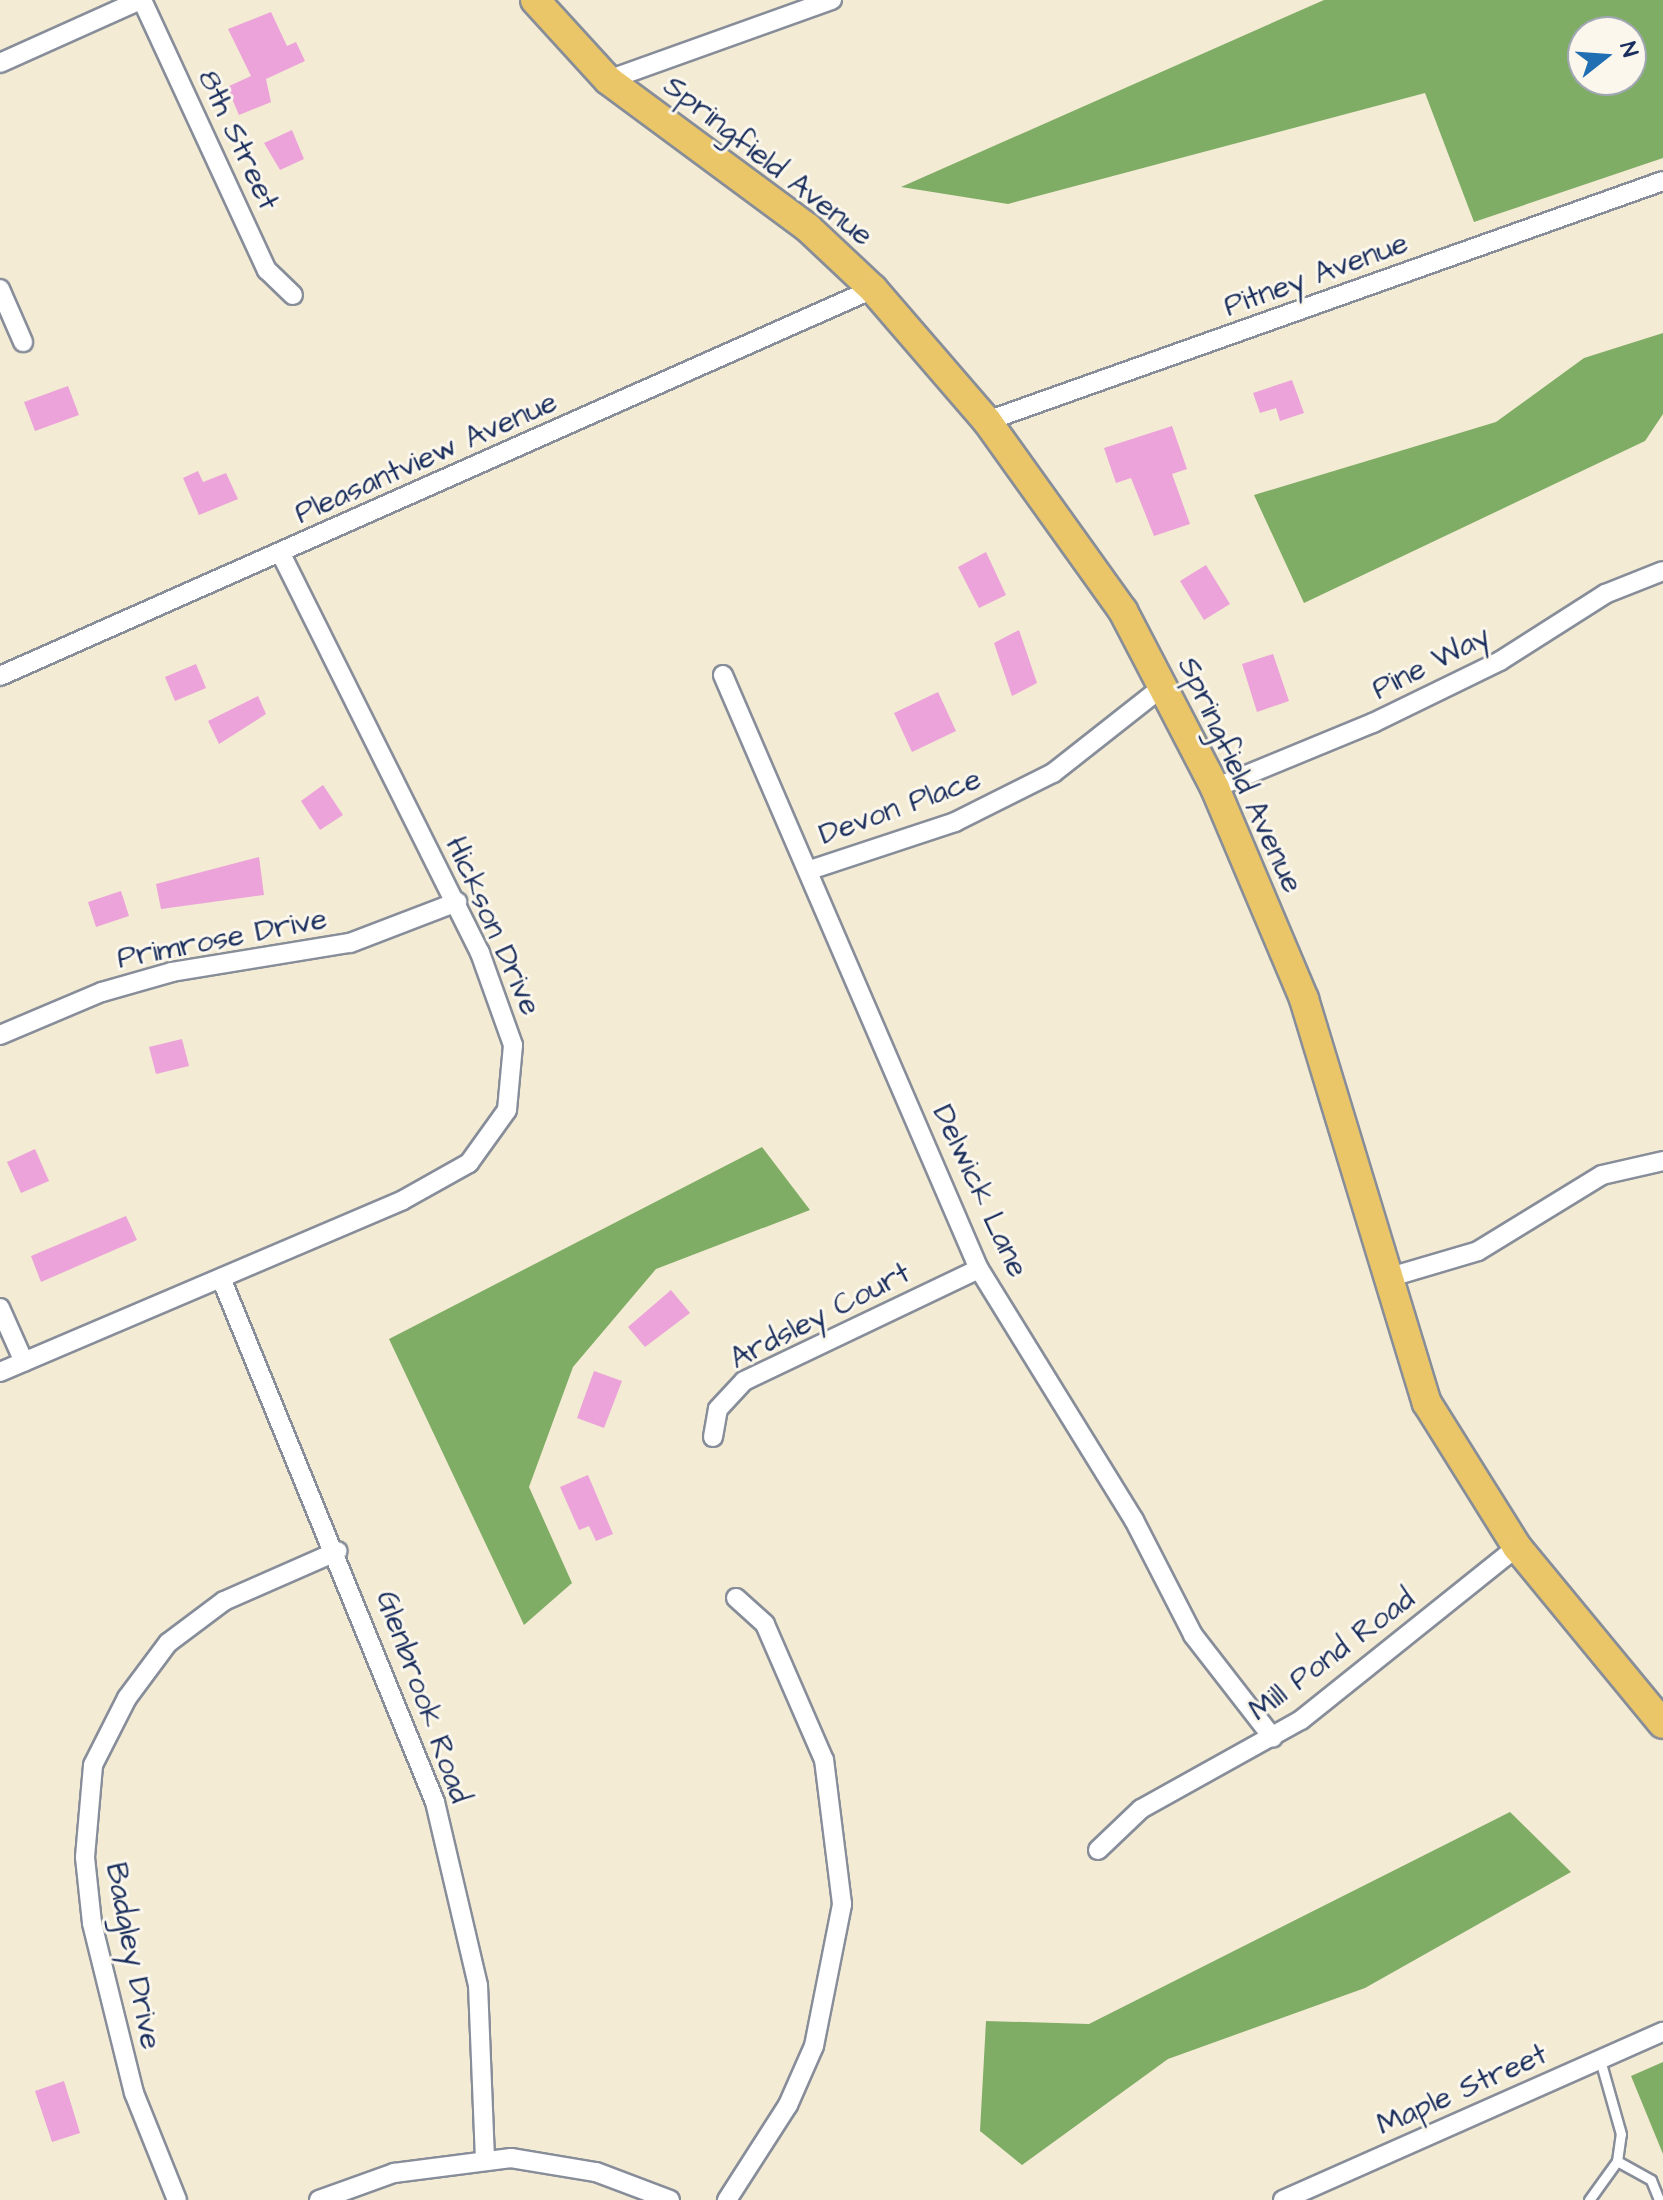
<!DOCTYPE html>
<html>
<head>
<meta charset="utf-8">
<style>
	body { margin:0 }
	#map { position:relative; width:1663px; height:2200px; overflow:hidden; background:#f3ebd4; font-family:"Architects Daughter",sans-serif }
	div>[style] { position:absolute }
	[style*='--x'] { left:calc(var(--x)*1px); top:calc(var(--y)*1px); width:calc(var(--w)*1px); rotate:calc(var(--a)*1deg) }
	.forest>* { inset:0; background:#80ad66 }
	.building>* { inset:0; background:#eba3d9 }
	.roads { filter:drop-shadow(2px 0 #878d99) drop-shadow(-2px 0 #878d99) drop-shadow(0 2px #878d99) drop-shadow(0 -2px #878d99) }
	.service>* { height:9px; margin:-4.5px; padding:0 4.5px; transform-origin:4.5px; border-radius:4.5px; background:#fff }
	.minor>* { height:18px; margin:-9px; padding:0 9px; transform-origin:9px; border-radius:9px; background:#fff }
	.primary>* { height:28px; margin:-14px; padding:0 14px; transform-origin:14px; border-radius:14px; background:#eac669 }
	span { translate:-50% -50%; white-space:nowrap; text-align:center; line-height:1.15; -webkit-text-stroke:6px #fbf7ec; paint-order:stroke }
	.street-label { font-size:30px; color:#1b2f5e }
	.north { position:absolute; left:1567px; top:16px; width:80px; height:80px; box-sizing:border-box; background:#fbf7ec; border:2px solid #a1a7b3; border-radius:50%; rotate:73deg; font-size:22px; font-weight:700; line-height:32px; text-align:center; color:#1b2f5e }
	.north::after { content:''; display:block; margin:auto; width:28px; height:36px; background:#1f6fb2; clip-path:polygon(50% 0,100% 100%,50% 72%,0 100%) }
</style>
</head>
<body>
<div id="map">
	<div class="forest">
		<i style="clip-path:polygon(evenodd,1324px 0,1663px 0,1663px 158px,1474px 222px,1425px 93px,1008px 204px,901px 187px,1324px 0,1583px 32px,1631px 32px,1631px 80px,1583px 80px,1583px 32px)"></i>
		<i style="clip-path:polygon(1663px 333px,1663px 414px,1645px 441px,1304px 603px,1254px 495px,1496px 422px,1584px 358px)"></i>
		<i style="clip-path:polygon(762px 1147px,810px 1210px,656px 1269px,573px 1367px,529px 1487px,572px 1583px,524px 1625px,389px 1339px)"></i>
		<i style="clip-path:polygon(1510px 1812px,1571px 1872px,1365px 1988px,1168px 2059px,1022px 2165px,980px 2131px,986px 2021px,1089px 2024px)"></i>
		<i style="clip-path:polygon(1663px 2062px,1663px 2154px,1631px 2076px)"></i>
	</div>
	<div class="building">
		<i style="clip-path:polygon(271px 12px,287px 46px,296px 42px,305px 61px,266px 79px,271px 102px,239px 115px,227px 87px,251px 76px,228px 29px)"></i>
		<i style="clip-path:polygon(292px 130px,304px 159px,280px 170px,264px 143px)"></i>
		<i style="clip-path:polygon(1292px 380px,1304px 413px,1280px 421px,1276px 408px,1260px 413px,1253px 393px)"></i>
		<i style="clip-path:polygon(68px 386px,79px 415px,35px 431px,24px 402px)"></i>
		<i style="clip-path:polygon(1172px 426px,1187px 469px,1172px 474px,1190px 524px,1154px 536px,1131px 478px,1116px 483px,1104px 448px)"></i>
		<i style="clip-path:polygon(198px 471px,203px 482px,226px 473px,238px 499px,199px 515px,183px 478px)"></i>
		<i style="clip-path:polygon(986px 552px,1006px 595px,979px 608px,958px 567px)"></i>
		<i style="clip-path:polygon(1206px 565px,1230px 604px,1204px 620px,1180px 581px)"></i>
		<i style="clip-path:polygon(1019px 630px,1037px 683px,1012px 696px,994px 643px)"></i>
		<i style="clip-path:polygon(1273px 654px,1289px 701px,1257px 712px,1242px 664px)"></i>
		<i style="clip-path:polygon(196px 664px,206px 688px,175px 701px,165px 677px)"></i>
		<i style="clip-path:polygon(938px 692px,956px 731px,912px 752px,894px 713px)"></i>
		<i style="clip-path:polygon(258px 696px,266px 714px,219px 744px,208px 721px)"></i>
		<i style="clip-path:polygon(323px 785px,343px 815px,320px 830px,301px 801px)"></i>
		<i style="clip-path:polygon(259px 857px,264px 895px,161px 909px,156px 884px)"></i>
		<i style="clip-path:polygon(121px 891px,129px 916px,96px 927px,88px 902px)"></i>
		<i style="clip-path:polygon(182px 1039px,189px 1066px,156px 1074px,149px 1047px)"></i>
		<i style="clip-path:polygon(35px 1149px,49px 1181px,21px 1193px,7px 1162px)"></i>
		<i style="clip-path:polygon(126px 1216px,137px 1240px,41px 1282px,31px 1256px)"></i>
		<i style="clip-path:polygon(671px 1290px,690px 1313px,645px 1347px,628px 1327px)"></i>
		<i style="clip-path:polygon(594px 1371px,622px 1381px,604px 1428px,577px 1418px)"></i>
		<i style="clip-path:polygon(588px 1475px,613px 1534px,596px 1541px,589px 1526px,579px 1530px,560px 1487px)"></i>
		<i style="clip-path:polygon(64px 2081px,80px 2133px,52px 2142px,35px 2091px)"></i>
	</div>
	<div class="roads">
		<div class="service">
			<i style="--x:1617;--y:2161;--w:39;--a:29"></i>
			<i style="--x:1651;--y:2180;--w:22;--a:68"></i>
			<i style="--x:1589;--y:2200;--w:48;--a:-54.3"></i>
			<i style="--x:1617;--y:2161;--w:27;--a:-82"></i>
			<i style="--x:1621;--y:2134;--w:77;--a:-105.8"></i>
		</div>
		<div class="minor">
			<i style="--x:142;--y:0;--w:298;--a:65.2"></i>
			<i style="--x:267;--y:270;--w:36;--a:44"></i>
			<i style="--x:0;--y:63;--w:154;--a:-24.2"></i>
			<i style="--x:608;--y:80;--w:238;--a:-19.7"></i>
			<i style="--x:0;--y:289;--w:58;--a:66.5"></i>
			<i style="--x:987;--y:421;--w:717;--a:-19.55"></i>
			<i style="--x:723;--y:675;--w:647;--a:66.69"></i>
			<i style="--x:979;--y:1269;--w:295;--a:58.3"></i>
			<i style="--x:1134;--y:1520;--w:129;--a:62.8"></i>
			<i style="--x:1193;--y:1635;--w:130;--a:52.2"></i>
			<i style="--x:0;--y:676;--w:955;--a:-23.91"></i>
			<i style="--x:1215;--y:788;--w:171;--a:-22.4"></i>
			<i style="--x:1373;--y:723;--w:141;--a:-26"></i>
			<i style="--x:1500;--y:661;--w:125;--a:-32.5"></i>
			<i style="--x:1605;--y:594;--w:62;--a:-21.6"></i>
			<i style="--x:810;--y:870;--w:153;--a:-18.3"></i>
			<i style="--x:955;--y:822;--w:110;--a:-26.6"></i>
			<i style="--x:1053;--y:773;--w:142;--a:-38.2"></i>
			<i style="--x:0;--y:1035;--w:111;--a:-22.9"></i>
			<i style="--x:102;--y:992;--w:73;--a:-15.9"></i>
			<i style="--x:172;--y:972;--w:180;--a:-9.3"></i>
			<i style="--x:350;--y:943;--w:115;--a:-21"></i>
			<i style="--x:221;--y:1278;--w:566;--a:67.79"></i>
			<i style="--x:435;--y:1802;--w:188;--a:76.8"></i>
			<i style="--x:478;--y:1985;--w:173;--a:87.7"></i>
			<i style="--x:1387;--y:1278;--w:95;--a:-16.5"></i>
			<i style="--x:1478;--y:1251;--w:145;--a:-31.5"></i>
			<i style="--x:1602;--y:1175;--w:63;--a:-12.9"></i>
			<i style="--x:0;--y:1308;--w:59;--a:66"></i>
			<i style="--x:0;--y:1372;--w:438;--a:-23.1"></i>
			<i style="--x:403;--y:1200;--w:76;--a:-29.3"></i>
			<i style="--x:469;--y:1163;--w:65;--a:-54.4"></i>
			<i style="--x:507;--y:1110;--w:65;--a:-84.7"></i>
			<i style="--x:513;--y:1045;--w:98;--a:-109.7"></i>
			<i style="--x:480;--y:953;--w:447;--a:-116.5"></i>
			<i style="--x:713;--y:1437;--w:28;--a:-80"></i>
			<i style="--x:718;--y:1409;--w:38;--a:-47"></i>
			<i style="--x:744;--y:1381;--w:260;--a:-25.5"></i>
			<i style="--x:1098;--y:1850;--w:59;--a:-43.6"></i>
			<i style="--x:1141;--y:1809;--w:183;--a:-29.1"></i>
			<i style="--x:1301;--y:1720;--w:277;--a:-38.7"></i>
			<i style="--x:177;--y:2200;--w:115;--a:-111.9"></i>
			<i style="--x:134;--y:2093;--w:175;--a:-103.9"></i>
			<i style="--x:92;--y:1923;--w:66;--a:-96.1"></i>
			<i style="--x:85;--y:1857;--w:92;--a:-85"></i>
			<i style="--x:93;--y:1765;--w:75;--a:-63.1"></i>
			<i style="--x:127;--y:1698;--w:69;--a:-53.3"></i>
			<i style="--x:168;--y:1643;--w:70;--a:-36.9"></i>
			<i style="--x:224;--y:1601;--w:124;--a:-23.7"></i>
			<i style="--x:319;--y:2200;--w:80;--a:-19.8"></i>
			<i style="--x:394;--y:2173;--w:118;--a:-7.3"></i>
			<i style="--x:511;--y:2158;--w:86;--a:9.4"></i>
			<i style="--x:596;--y:2172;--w:79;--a:20.7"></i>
			<i style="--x:727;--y:2200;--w:113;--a:-57.3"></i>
			<i style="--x:788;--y:2105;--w:64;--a:-66.2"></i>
			<i style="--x:814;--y:2046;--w:145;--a:-78.8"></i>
			<i style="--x:842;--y:1904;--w:145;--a:-97.1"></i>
			<i style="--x:824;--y:1760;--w:148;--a:-113.5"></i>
			<i style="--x:765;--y:1624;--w:39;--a:-138"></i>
			<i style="--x:1283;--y:2200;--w:415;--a:-23.9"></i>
		</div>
		<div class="primary">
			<i style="--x:535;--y:0;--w:108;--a:47.6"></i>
			<i style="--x:608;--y:80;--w:249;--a:36.5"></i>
			<i style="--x:808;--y:228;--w:89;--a:43.2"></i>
			<i style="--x:873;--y:289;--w:174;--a:49.2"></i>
			<i style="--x:987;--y:421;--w:234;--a:54.4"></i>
			<i style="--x:1123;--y:611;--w:199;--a:62.5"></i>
			<i style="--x:1215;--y:788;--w:229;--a:67.1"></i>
			<i style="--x:1304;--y:999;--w:422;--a:73.1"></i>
			<i style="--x:1427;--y:1403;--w:170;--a:58"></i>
			<i style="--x:1517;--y:1547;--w:229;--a:50.5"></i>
		</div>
	</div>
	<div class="street-label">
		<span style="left:238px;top:140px;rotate:65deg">8th Street</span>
		<span style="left:768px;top:161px;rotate:38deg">Springfield Avenue</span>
		<span style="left:1316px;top:275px;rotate:-20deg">Pitney Avenue</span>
		<span style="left:426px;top:458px;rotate:-24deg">Pleasantview Avenue</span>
		<span style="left:1431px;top:663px;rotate:-27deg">Pine Way</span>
		<span style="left:1240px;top:775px;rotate:65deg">Springfield Avenue</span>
		<span style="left:900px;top:807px;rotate:-20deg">Devon Place</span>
		<span style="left:493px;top:926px;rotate:66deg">Hickson Drive</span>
		<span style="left:222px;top:939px;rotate:-11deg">Primrose Drive</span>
		<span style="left:980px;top:1191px;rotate:65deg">Delwick Lane</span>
		<span style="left:820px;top:1316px;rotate:-27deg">Ardsley Court</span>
		<span style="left:1332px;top:1655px;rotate:-37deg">Mill Pond Road</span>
		<span style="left:423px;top:1697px;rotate:70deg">Glenbrook Road</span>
		<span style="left:133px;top:1956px;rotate:79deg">Badgley Drive</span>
		<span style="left:1462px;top:2090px;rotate:-24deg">Maple Street</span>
	</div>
	<div class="north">N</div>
</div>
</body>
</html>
